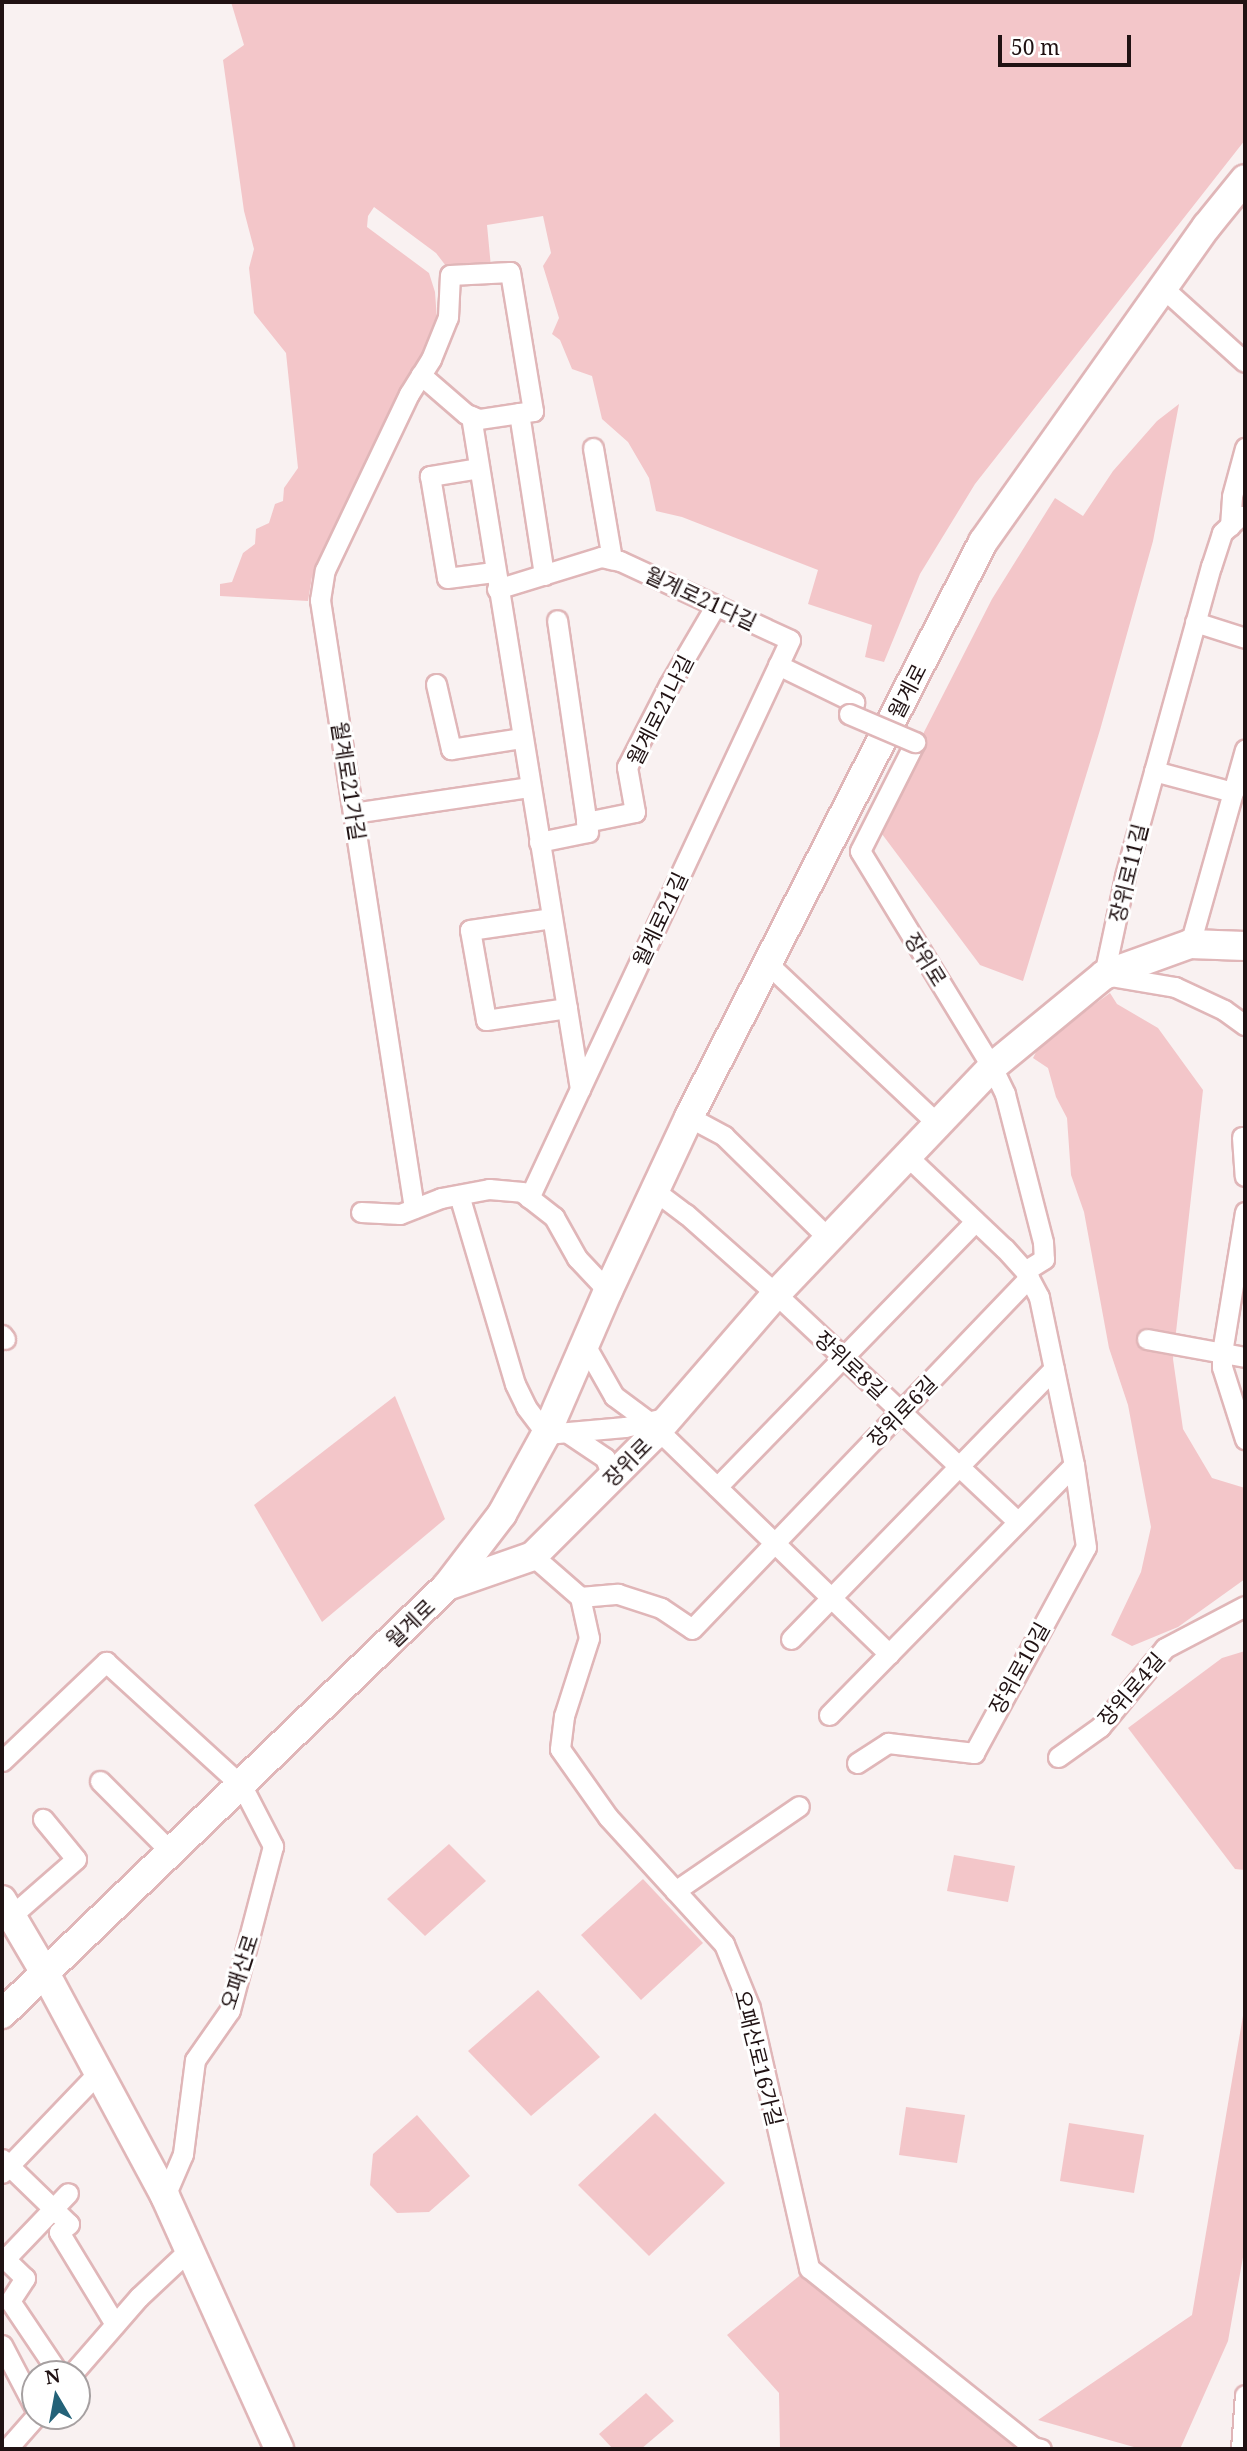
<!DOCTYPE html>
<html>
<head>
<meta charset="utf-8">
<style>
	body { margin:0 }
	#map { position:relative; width:1247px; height:2451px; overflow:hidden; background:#f9f1f1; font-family:"Noto Serif","Noto Sans KR",serif }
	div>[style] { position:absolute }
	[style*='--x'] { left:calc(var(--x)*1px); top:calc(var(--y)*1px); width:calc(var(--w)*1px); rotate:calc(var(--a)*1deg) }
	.green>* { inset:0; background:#f3c6c9 }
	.roads { filter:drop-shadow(2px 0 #e0b6b8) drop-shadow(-2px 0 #e0b6b8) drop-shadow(0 2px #e0b6b8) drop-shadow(0 -2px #e0b6b8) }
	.street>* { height:19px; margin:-9.5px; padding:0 9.5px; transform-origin:9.5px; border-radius:9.5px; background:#fff }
	.secondary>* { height:28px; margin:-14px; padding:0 14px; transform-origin:14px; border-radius:14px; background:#fff }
	.bridges { filter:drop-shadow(2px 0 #e0b6b8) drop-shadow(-2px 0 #e0b6b8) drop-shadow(0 2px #e0b6b8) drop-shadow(0 -2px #e0b6b8) }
	.street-bridge>* { height:19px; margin:-9.5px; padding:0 9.5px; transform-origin:9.5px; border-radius:9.5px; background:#fff }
	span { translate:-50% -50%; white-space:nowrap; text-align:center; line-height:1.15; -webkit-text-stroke:6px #fff; paint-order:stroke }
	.street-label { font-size:21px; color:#201213 }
	.frame { position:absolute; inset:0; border:4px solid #201213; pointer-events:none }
	.north { position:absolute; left:21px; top:2360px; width:70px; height:70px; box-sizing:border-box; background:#fff; border:2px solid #a6a0a1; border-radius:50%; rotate:350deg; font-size:19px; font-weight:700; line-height:28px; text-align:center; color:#201213 }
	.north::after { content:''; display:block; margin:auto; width:24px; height:32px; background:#246278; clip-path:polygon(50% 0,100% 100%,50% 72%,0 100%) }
	.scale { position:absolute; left:998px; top:35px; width:133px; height:32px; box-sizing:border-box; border:4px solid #201213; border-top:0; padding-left:9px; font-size:21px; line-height:24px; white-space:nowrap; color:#201213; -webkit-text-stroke:5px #fff; paint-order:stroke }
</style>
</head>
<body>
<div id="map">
	<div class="green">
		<i style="clip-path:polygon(231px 2px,1245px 2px,1245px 140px,975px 484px,920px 574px,884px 662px,865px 657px,872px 625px,808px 604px,818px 570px,682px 517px,656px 511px,649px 478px,628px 442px,602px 419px,592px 376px,572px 369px,560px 340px,552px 334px,559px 318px,543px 266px,551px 253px,543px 216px,487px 225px,491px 267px,446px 266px,436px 253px,374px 207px,368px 216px,367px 227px,429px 273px,435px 292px,437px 320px,430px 344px,399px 398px,312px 577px,308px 601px,220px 596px,220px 584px,232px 582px,243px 553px,255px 544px,256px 529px,269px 523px,275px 504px,283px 501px,284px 488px,298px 468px,286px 353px,254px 313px,249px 268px,254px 249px,244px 211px,223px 60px,244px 45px)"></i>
		<i style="clip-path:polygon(1179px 404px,1153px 541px,1100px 730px,1023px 981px,980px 965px,876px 826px,992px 599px,1055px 498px,1083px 516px,1113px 471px,1157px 421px)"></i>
		<i style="clip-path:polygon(1110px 993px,1117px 1004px,1158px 1028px,1203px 1090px,1173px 1359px,1183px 1429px,1212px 1478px,1245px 1488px,1245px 1579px,1178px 1627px,1132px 1646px,1111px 1635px,1141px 1572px,1151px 1527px,1128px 1405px,1109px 1348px,1084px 1212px,1071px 1175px,1067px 1118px,1056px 1097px,1048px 1068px,1033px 1058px,1040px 1044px)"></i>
		<i style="clip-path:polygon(395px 1396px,445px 1519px,322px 1622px,254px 1505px)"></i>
		<i style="clip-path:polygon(1245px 1651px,1245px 1870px,1235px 1869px,1128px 1728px,1222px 1658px)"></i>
		<i style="clip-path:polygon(449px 1844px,486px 1881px,425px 1936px,387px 1899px)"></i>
		<i style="clip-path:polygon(954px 1855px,1015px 1866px,1008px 1902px,947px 1891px)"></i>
		<i style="clip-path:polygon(643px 1879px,703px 1943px,641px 2000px,581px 1935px)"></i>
		<i style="clip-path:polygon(538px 1990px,600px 2057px,531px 2116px,468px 2051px)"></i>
		<i style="clip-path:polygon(1245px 2004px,1245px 2246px,1228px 2341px,1180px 2449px,1141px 2449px,1038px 2420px,1192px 2315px)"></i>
		<i style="clip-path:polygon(906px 2107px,965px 2115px,957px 2163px,899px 2155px)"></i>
		<i style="clip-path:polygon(655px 2113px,725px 2183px,649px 2256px,578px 2185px)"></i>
		<i style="clip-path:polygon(417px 2115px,470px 2176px,429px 2212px,397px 2213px,370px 2185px,373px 2154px)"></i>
		<i style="clip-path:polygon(1069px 2123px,1144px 2135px,1134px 2193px,1060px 2181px)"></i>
		<i style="clip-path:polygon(809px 2268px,1033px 2447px,780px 2449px,779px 2393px,727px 2335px)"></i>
		<i style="clip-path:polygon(646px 2393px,674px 2421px,641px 2449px,613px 2449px,599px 2434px)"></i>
	</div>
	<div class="roads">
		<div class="street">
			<i style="--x:1163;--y:288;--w:110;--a:42.1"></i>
			<i style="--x:519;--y:413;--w:164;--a:81.2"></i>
			<i style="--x:471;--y:416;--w:682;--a:80.8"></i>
			<i style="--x:593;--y:448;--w:113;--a:80.3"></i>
			<i style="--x:479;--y:468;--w:50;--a:170.7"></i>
			<i style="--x:430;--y:476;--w:103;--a:80.5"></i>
			<i style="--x:447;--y:578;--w:47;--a:-7.3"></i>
			<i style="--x:1245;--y:516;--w:5;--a:180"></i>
			<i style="--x:1240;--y:516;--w:25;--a:137"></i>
			<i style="--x:1222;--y:533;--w:35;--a:108"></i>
			<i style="--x:1211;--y:566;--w:323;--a:105.5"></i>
			<i style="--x:1125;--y:877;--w:100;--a:102.1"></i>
			<i style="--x:1104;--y:975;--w:72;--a:9.6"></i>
			<i style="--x:1175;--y:987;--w:54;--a:25.1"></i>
			<i style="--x:1224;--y:1010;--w:26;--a:36"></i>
			<i style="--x:1230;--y:526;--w:30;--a:-86"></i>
			<i style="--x:1232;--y:496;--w:50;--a:-74.8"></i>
			<i style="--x:497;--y:589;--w:109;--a:-17.1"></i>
			<i style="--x:601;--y:557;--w:19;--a:12"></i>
			<i style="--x:620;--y:561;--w:187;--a:24.9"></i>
			<i style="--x:790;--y:640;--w:616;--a:115.07"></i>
			<i style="--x:1195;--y:622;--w:52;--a:17.7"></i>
			<i style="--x:778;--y:665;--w:85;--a:26"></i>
			<i style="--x:854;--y:702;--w:13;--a:113"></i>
			<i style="--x:436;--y:684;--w:67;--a:77"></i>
			<i style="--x:451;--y:749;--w:72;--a:-8.8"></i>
			<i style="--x:915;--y:742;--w:122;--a:116.8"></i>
			<i style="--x:860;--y:851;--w:253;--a:58.6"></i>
			<i style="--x:992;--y:1067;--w:30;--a:64"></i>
			<i style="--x:1005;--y:1094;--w:153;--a:75.6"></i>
			<i style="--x:1043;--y:1242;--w:17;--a:87"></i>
			<i style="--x:1044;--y:1259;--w:22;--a:148"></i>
			<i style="--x:1154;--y:771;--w:82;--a:14.9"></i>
			<i style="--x:353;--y:813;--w:179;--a:-8.4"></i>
			<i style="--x:586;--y:822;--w:50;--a:-11.5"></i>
			<i style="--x:635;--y:812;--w:46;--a:-100.1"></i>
			<i style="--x:627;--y:767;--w:92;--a:-62.9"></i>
			<i style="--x:669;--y:685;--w:93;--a:-59.6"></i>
			<i style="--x:539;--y:842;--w:50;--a:-11.5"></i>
			<i style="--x:588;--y:832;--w:214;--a:-98.3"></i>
			<i style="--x:552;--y:918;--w:83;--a:171.7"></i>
			<i style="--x:470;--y:930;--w:91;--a:79.9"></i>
			<i style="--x:486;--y:1020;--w:82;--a:-8.4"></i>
			<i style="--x:1190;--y:944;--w:202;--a:-74.2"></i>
			<i style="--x:768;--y:964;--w:233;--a:43.3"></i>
			<i style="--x:689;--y:1117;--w:40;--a:28"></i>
			<i style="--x:724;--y:1136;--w:147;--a:44.4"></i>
			<i style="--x:1242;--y:1137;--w:39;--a:86"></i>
			<i style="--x:655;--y:1191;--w:39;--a:37"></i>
			<i style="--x:686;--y:1214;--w:120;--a:41.6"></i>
			<i style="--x:776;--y:1294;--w:332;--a:43.3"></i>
			<i style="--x:459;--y:1195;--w:197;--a:73.5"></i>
			<i style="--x:515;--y:1384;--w:25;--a:64"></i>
			<i style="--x:526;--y:1407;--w:34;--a:53"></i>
			<i style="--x:546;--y:1434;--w:79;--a:-5.1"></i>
			<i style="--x:625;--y:1427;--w:45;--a:-12.8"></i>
			<i style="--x:414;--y:1208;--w:615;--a:-98.79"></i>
			<i style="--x:320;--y:600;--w:30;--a:-81"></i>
			<i style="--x:325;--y:570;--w:195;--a:-64.5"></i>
			<i style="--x:409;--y:394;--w:22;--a:-58"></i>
			<i style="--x:421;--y:375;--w:19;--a:-58"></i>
			<i style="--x:431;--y:359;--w:45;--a:-68"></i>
			<i style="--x:448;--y:317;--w:42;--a:-87.3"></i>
			<i style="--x:450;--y:275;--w:60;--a:-2.9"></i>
			<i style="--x:510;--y:272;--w:141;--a:80.6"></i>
			<i style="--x:533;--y:411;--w:55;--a:171.6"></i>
			<i style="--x:479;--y:419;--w:14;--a:-159"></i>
			<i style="--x:466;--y:414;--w:60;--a:-139.1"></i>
			<i style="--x:361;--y:1212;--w:39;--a:3"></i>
			<i style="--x:400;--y:1214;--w:44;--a:-21.3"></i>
			<i style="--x:441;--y:1198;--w:49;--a:-10.6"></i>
			<i style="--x:489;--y:1189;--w:33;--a:5"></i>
			<i style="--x:522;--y:1192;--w:41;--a:38"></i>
			<i style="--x:554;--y:1217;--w:47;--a:60.7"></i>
			<i style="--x:577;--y:1258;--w:45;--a:46.8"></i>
			<i style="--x:1245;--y:1212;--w:142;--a:99.3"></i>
			<i style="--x:1222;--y:1352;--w:15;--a:90"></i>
			<i style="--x:1222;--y:1367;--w:76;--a:72.3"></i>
			<i style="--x:2;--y:1335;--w:5;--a:53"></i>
			<i style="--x:1147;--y:1339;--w:100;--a:10.4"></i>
			<i style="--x:585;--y:1345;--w:59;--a:60.4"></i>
			<i style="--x:614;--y:1396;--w:44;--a:36.6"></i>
			<i style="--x:658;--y:1430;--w:322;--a:44.1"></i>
			<i style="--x:568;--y:1433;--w:45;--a:34"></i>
			<i style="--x:605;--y:1458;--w:11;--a:68"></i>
			<i style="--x:609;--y:1468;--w:12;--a:95"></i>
			<i style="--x:717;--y:1487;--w:370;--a:-45.8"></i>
			<i style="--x:533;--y:1556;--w:62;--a:41.1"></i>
			<i style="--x:580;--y:1597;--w:42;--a:77.6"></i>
			<i style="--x:589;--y:1638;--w:82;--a:107.8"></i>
			<i style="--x:564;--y:1716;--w:33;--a:97"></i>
			<i style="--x:560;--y:1749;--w:83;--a:54.8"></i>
			<i style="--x:608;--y:1817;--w:172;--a:47.6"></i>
			<i style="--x:724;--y:1944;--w:69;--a:67.9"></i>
			<i style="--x:750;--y:2008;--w:267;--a:77.2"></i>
			<i style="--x:809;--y:2268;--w:287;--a:38.6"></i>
			<i style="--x:1033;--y:2447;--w:8;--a:14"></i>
			<i style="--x:580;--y:1597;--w:38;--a:-5"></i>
			<i style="--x:618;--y:1594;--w:45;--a:18"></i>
			<i style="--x:661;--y:1608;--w:37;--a:34"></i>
			<i style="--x:692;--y:1629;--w:487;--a:-46.2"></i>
			<i style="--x:791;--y:1639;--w:377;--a:-45.8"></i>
			<i style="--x:829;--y:1715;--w:350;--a:-45.6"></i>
			<i style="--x:1058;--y:1757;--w:52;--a:-35.5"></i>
			<i style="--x:1100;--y:1727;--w:102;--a:-50.6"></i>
			<i style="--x:1165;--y:1648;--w:90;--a:-27.7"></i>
			<i style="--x:2;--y:1761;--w:144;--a:-43.6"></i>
			<i style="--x:106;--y:1662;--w:184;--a:42.4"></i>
			<i style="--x:242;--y:1786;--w:68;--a:62.7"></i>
			<i style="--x:273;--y:1846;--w:170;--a:104.7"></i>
			<i style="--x:230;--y:2010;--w:61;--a:125"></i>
			<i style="--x:195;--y:2060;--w:95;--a:97.3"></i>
			<i style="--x:183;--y:2154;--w:46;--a:113.2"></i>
			<i style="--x:857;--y:1763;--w:37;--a:-33"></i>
			<i style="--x:888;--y:1743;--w:87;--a:6.6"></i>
			<i style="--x:974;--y:1753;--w:234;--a:-61.5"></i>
			<i style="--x:1086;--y:1547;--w:83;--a:-98.3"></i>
			<i style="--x:1074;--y:1465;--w:172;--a:-101.8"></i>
			<i style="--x:1039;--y:1297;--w:30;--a:-118"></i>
			<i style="--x:1025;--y:1271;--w:31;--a:-132"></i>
			<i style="--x:1004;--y:1248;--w:132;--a:-136.5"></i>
			<i style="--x:100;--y:1781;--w:100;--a:45"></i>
			<i style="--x:675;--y:1891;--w:150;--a:-34.4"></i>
			<i style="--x:11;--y:1916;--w:86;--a:-41.2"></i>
			<i style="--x:76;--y:1859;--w:52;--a:-129.5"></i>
			<i style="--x:2;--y:2159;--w:93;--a:44.1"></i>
			<i style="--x:69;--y:2224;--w:13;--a:141"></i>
			<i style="--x:59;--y:2232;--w:108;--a:58.7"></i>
			<i style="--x:2;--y:2173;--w:139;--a:-46.2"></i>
			<i style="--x:2;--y:2256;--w:32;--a:44"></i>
			<i style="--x:25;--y:2278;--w:27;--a:123"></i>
			<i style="--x:10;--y:2301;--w:88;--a:56.1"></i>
			<i style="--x:5;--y:2259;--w:91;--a:-46.3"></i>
			<i style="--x:2;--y:2345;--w:71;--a:62.4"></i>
			<i style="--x:72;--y:2374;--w:102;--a:-49"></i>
			<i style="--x:139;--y:2297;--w:69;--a:-43.2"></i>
			<i style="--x:7;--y:2449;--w:44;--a:-48.7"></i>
			<i style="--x:1241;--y:2449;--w:54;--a:-85.8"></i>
		</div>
		<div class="secondary">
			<i style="--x:447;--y:1586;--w:91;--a:-19.2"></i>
			<i style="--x:533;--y:1556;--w:170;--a:-45"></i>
			<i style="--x:653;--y:1436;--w:188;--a:-49.1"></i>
			<i style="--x:776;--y:1294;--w:313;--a:-46.4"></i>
			<i style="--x:992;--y:1067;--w:145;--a:-39.4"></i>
			<i style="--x:1104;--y:975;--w:91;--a:-19.8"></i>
			<i style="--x:1190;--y:944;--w:55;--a:2.1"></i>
			<i style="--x:2;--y:1900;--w:85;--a:59.5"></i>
			<i style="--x:45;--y:1973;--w:253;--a:61.7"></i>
			<i style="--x:165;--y:2196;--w:277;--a:65.7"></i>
			<i style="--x:2;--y:2014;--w:617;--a:-43.88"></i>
			<i style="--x:447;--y:1586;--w:91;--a:-52.6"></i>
			<i style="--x:502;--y:1514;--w:91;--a:-61.2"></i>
			<i style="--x:546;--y:1434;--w:156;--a:-66.6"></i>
			<i style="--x:608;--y:1291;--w:192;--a:-65"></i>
			<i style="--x:689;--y:1117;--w:646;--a:-62.92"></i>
			<i style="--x:983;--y:542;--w:387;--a:-54.7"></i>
			<i style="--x:1207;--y:226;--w:60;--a:-51"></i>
		</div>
	</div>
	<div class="bridges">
		<div class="street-bridge">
			<i style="--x:849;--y:714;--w:72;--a:23"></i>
		</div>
	</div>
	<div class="street-label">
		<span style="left:701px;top:598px;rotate:25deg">월계로21다길</span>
		<span style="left:907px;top:691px;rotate:-63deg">월계로</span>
		<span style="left:660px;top:710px;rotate:-63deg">월계로21나길</span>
		<span style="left:349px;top:781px;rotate:81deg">월계로21가길</span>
		<span style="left:1128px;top:873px;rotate:-76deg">장위로11길</span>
		<span style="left:660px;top:919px;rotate:-65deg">월계로21길</span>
		<span style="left:926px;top:959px;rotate:58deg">장위로</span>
		<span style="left:851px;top:1365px;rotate:43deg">장위로8길</span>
		<span style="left:902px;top:1411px;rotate:-46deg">장위로6길</span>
		<span style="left:627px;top:1462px;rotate:-45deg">장위로</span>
		<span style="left:410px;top:1623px;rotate:-44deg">월계로</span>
		<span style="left:1019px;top:1668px;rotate:-61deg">장위로10길</span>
		<span style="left:1131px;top:1689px;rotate:-49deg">장위로4길</span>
		<span style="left:239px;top:1972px;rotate:-72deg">오패산로</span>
		<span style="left:759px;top:2058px;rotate:76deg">오패산로16가길</span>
	</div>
	<div class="frame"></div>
	<div class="north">N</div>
	<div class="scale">50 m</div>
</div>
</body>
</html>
